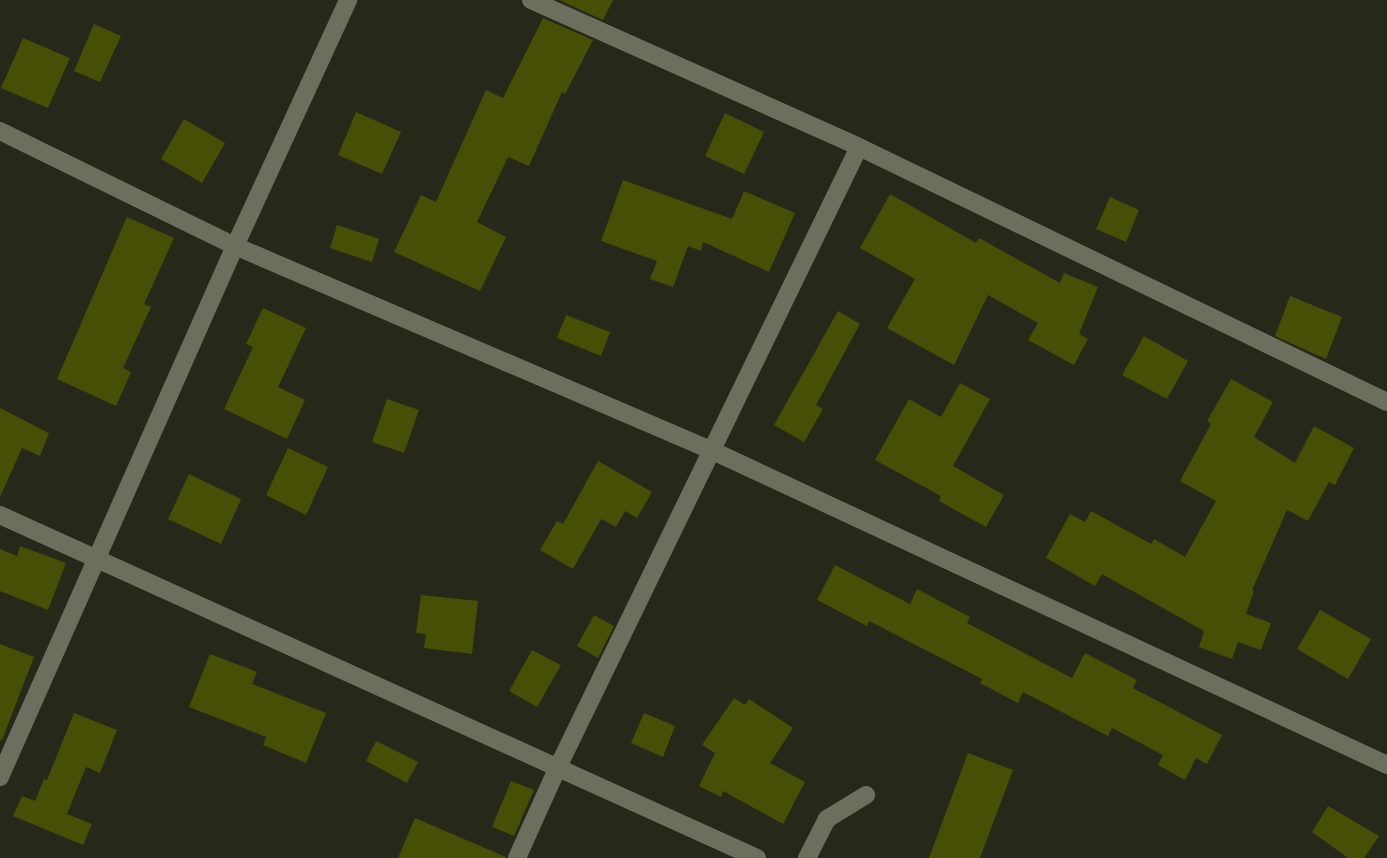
<!DOCTYPE html>
<html>
<head>
<meta charset="utf-8">
<style>
	body { margin:0 }
	#map { position:relative; width:1387px; height:858px; overflow:hidden; background:#26281a; font-family:Arial,sans-serif }
	div>[style] { position:absolute }
	[style*='--x'] { left:calc(var(--x)*1px); top:calc(var(--y)*1px); width:calc(var(--w)*1px); rotate:calc(var(--a)*1deg) }
	.building>* { inset:0; background:#474f06 }
	.minor>* { height:18px; margin:-9px; padding:0 9px; transform-origin:9px; border-radius:9px; background:#6c6f5e }
	span { translate:-50% -50%; white-space:nowrap; text-align:center; line-height:1.15; -webkit-text-stroke:6px #1d1f11; paint-order:stroke }
</style>
</head>
<body>
<div id="map">
	<div class="building">
		<i style="clip-path:polygon(559px 0,613px 0,603px 20px)"></i>
		<i style="clip-path:polygon(543px 18px,593px 40px,565px 94px,562px 92px,529px 166px,508px 157px,477px 222px,506px 237px,480px 291px,394px 252px,421px 195px,436px 202px,486px 90px,503px 98px)"></i>
		<i style="clip-path:polygon(94px 24px,121px 36px,100px 82px,74px 71px)"></i>
		<i style="clip-path:polygon(23px 38px,70px 58px,48px 108px,1px 88px)"></i>
		<i style="clip-path:polygon(356px 112px,401px 132px,382px 174px,338px 155px)"></i>
		<i style="clip-path:polygon(725px 113px,764px 132px,744px 174px,705px 156px)"></i>
		<i style="clip-path:polygon(184px 119px,225px 143px,202px 183px,161px 159px)"></i>
		<i style="clip-path:polygon(623px 180px,732px 219px,744px 191px,795px 213px,769px 272px,703px 242px,701px 251px,688px 246px,673px 287px,650px 279px,657px 261px,601px 241px)"></i>
		<i style="clip-path:polygon(890px 194px,976px 243px,979px 238px,1060px 283px,1064px 273px,1098px 287px,1079px 334px,1088px 339px,1074px 365px,1028px 340px,1038px 323px,988px 295px,954px 365px,887px 328px,915px 279px,860px 248px)"></i>
		<i style="clip-path:polygon(1110px 197px,1139px 210px,1126px 242px,1096px 229px)"></i>
		<i style="clip-path:polygon(127px 217px,174px 238px,144px 304px,151px 307px,123px 368px,131px 372px,116px 406px,57px 379px)"></i>
		<i style="clip-path:polygon(337px 225px,379px 239px,372px 262px,330px 248px)"></i>
		<i style="clip-path:polygon(1290px 296px,1342px 317px,1326px 359px,1275px 336px)"></i>
		<i style="clip-path:polygon(263px 308px,306px 328px,278px 387px,305px 400px,287px 439px,224px 409px,253px 347px,246px 344px)"></i>
		<i style="clip-path:polygon(838px 311px,860px 324px,816px 405px,823px 409px,804px 442px,774px 425px)"></i>
		<i style="clip-path:polygon(566px 315px,610px 332px,601px 356px,557px 338px)"></i>
		<i style="clip-path:polygon(1144px 336px,1188px 361px,1167px 399px,1122px 375px)"></i>
		<i style="clip-path:polygon(1231px 379px,1273px 402px,1254px 437px,1295px 463px,1314px 426px,1354px 448px,1335px 485px,1329px 482px,1308px 521px,1287px 510px,1252px 590px,1254px 591px,1246px 614px,1271px 623px,1261px 650px,1238px 642px,1232px 659px,1199px 647px,1204px 631px,1102px 574px,1095px 586px,1046px 558px,1070px 514px,1085px 522px,1091px 511px,1151px 544px,1154px 539px,1185px 557px,1216px 501px,1180px 481px,1211px 424px,1207px 421px)"></i>
		<i style="clip-path:polygon(960px 383px,990px 399px,953px 466px,1004px 495px,986px 527px,939px 501px,941px 496px,875px 460px,909px 399px,941px 417px)"></i>
		<i style="clip-path:polygon(387px 399px,419px 410px,404px 453px,372px 442px)"></i>
		<i style="clip-path:polygon(0 408px,49px 433px,40px 456px,22px 448px,0 497px)"></i>
		<i style="clip-path:polygon(288px 448px,328px 467px,306px 515px,266px 495px)"></i>
		<i style="clip-path:polygon(598px 461px,652px 492px,637px 518px,625px 511px,616px 527px,601px 519px,573px 569px,540px 550px,557px 521px,563px 524px)"></i>
		<i style="clip-path:polygon(189px 474px,241px 499px,221px 544px,168px 519px)"></i>
		<i style="clip-path:polygon(20px 546px,66px 563px,48px 610px,0 591px,0 549px,17px 556px)"></i>
		<i style="clip-path:polygon(835px 565px,910px 604px,917px 589px,970px 617px,967px 623px,1072px 678px,1085px 653px,1137px 680px,1133px 688px,1222px 735px,1207px 764px,1196px 758px,1185px 780px,1158px 765px,1163px 755px,1112px 728px,1108px 736px,1023px 692px,1018px 703px,980px 683px,982px 679px,869px 621px,867px 626px,817px 600px)"></i>
		<i style="clip-path:polygon(421px 595px,478px 601px,472px 654px,424px 648px,426px 634px,416px 633px)"></i>
		<i style="clip-path:polygon(1320px 610px,1371px 639px,1348px 679px,1297px 649px)"></i>
		<i style="clip-path:polygon(594px 615px,614px 626px,598px 658px,577px 646px)"></i>
		<i style="clip-path:polygon(0 644px,34px 657px,2px 740px,0 740px)"></i>
		<i style="clip-path:polygon(532px 650px,561px 665px,537px 707px,509px 691px)"></i>
		<i style="clip-path:polygon(210px 654px,257px 672px,252px 684px,326px 713px,306px 763px,263px 745px,266px 737px,189px 707px)"></i>
		<i style="clip-path:polygon(734px 698px,745px 705px,749px 699px,793px 728px,770px 763px,805px 782px,783px 824px,723px 791px,721px 797px,699px 786px,715px 753px,702px 745px)"></i>
		<i style="clip-path:polygon(74px 713px,117px 730px,100px 773px,86px 767px,67px 814px,92px 824px,83px 845px,13px 816px,22px 796px,35px 801px,44px 779px,47px 780px)"></i>
		<i style="clip-path:polygon(644px 713px,675px 726px,663px 757px,631px 743px)"></i>
		<i style="clip-path:polygon(376px 741px,418px 762px,407px 783px,366px 761px)"></i>
		<i style="clip-path:polygon(968px 753px,1013px 770px,980px 858px,929px 858px)"></i>
		<i style="clip-path:polygon(511px 781px,534px 790px,514px 836px,492px 827px)"></i>
		<i style="clip-path:polygon(1328px 806px,1379px 836px,1364px 858px,1348px 858px,1312px 832px)"></i>
		<i style="clip-path:polygon(415px 818px,506px 857px,506px 858px,398px 858px)"></i>
	</div>
	<div class="minor">
		<i style="--x:531;--y:0;--w:359;--a:24.1"></i>
		<i style="--x:0;--y:131;--w:262;--a:26.1"></i>
		<i style="--x:235;--y:246;--w:520;--a:23.21"></i>
		<i style="--x:713;--y:451;--w:744;--a:24.98"></i>
		<i style="--x:0;--y:515;--w:831;--a:24.38"></i>
		<i style="--x:0;--y:777;--w:581;--a:-66.13"></i>
		<i style="--x:235;--y:246;--w:271;--a:-65.3"></i>
		<i style="--x:517;--y:858;--w:98;--a:-65.8"></i>
		<i style="--x:557;--y:769;--w:691;--a:-64.1"></i>
		<i style="--x:859;--y:147;--w:586;--a:25.78"></i>
		<i style="--x:807;--y:858;--w:44;--a:-62.9"></i>
		<i style="--x:827;--y:819;--w:46;--a:-31.6"></i>
	</div>
</div>
</body>
</html>
